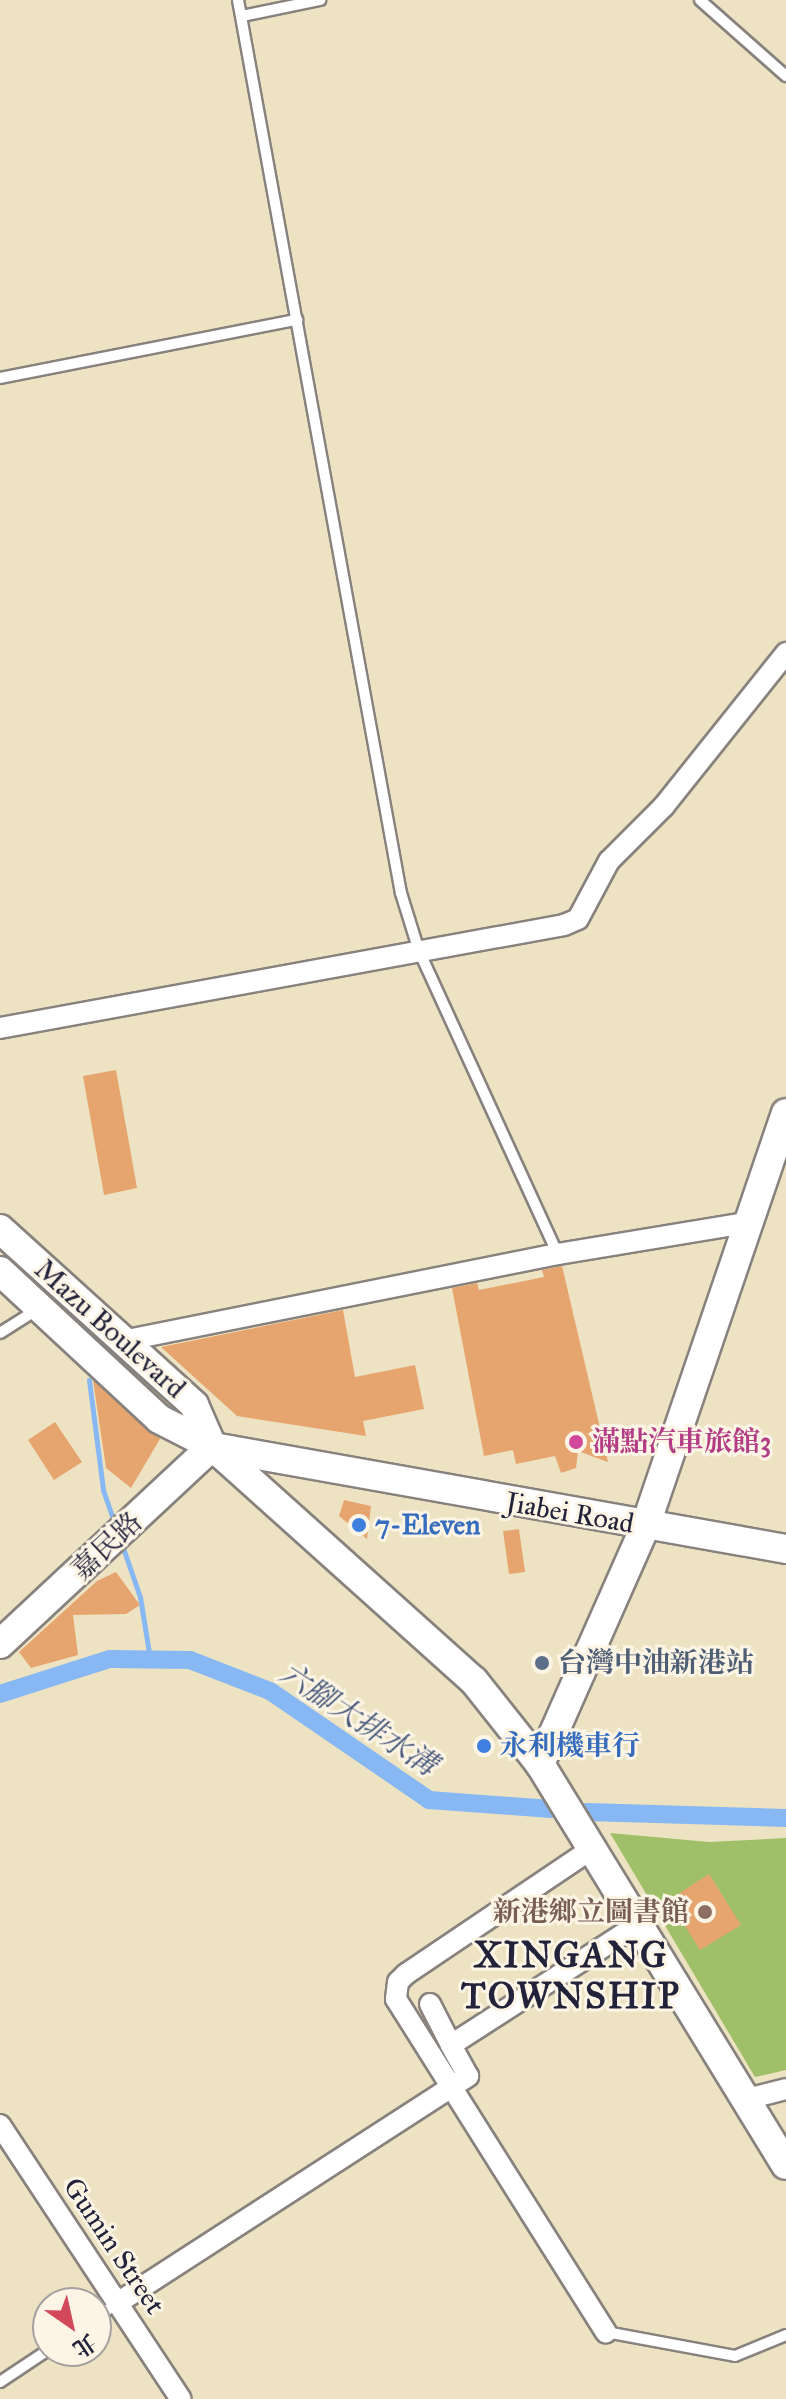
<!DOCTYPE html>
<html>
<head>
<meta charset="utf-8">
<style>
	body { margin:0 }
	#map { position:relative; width:786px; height:2399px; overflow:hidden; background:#ede3c2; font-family:"IM FELL Great Primer","Noto Serif TC",serif }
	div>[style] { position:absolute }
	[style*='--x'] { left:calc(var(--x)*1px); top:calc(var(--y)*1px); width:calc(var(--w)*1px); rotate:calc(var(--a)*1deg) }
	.green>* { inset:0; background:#9fc069 }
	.stream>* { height:5px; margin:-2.5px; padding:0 2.5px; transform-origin:2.5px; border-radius:2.5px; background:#87b8f3 }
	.canal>* { height:18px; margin:-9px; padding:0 9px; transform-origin:9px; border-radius:9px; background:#87b8f3 }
	.building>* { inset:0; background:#e6a56e }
	.roads { filter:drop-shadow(2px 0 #88827e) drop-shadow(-2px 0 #88827e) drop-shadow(0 2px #88827e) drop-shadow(0 -2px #88827e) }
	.lane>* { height:10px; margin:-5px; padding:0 5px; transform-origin:5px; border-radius:5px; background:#fff }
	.street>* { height:20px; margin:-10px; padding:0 10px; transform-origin:10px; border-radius:10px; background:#fff }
	.secondary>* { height:28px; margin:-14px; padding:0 14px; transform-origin:14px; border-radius:14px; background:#fff }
	.dots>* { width:22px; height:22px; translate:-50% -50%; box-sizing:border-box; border:4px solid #fcf5e5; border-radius:50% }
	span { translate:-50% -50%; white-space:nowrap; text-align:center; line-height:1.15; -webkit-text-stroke:6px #fcf5e5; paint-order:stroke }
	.street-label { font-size:28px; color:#22223b }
	.hotel-label { font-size:28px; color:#b23c85; font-weight:700 }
	.left { translate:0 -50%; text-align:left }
	.shop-label { font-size:28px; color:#366cbe; font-weight:700 }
	.service-label { font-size:28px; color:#4e5e75; font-weight:700 }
	.education-label { font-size:28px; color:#785e54; font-weight:700 }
	.right { translate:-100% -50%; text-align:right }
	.water-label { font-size:30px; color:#45567b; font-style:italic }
	.district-label { font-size:36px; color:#22223b; font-weight:700; letter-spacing:2px }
	.north { position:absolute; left:32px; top:2287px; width:80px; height:80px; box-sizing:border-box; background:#fcf5e5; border:2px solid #a5a1a1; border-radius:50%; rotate:146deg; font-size:22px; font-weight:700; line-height:32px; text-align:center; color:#22223b }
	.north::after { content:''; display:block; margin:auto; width:28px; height:36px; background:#d1495b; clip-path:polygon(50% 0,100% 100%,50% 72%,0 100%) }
</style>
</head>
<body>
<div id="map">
	<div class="green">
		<i style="clip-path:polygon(610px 1833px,709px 1842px,786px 1838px,786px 2070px,755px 2077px)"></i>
	</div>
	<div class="stream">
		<i style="--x:89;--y:1380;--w:111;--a:82.7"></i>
		<i style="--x:103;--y:1490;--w:36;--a:71"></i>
		<i style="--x:122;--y:1545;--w:55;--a:70.9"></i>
		<i style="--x:140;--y:1597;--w:63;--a:80.8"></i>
	</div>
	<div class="canal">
		<i style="--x:0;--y:1694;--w:115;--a:-17.7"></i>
		<i style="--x:110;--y:1659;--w:80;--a:0.7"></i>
		<i style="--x:190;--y:1660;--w:86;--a:21.2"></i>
		<i style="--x:270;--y:1691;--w:193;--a:34.4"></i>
		<i style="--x:429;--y:1800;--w:122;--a:4.2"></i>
		<i style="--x:587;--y:1812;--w:199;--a:1.7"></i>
	</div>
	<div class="building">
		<i style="clip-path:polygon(116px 1070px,137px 1188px,104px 1195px,83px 1076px)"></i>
		<i style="clip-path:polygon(562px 1266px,608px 1462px,578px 1451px,576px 1468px,561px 1473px,555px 1456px,516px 1464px,513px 1450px,484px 1456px,452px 1288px,477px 1283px,479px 1290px,544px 1277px,542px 1270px)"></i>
		<i style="clip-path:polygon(343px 1310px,355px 1377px,415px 1365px,424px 1409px,363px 1421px,366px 1436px,237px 1416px,161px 1347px)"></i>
		<i style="clip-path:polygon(93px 1380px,160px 1439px,131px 1488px,106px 1468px)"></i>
		<i style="clip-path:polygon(55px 1422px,82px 1462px,54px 1480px,28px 1440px)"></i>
		<i style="clip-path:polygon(344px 1500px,371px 1506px,367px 1539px,339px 1516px)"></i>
		<i style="clip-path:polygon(519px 1529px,525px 1572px,509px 1574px,503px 1531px)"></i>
		<i style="clip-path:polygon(116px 1572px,140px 1605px,126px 1614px,73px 1615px,78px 1655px,31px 1668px,19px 1652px,97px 1581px)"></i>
		<i style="clip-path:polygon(709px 1874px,741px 1925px,700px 1950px,669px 1900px)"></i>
	</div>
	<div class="roads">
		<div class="lane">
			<i style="--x:238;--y:0;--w:908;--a:79.66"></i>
			<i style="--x:401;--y:893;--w:61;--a:72.8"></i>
			<i style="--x:419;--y:951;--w:333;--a:65.4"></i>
			<i style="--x:700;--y:0;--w:115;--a:41.5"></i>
			<i style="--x:242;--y:16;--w:80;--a:-11.6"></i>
			<i style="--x:0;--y:378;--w:303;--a:-11.1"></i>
			<i style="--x:0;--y:1333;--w:45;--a:-32.3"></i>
			<i style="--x:96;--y:2318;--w:28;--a:-35"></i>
			<i style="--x:606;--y:2332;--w:131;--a:10.5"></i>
			<i style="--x:735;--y:2356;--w:55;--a:-22.4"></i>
			<i style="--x:0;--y:2382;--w:58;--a:-33.7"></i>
		</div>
		<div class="street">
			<i style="--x:0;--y:1028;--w:573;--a:-10.35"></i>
			<i style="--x:564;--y:925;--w:15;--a:-23"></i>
			<i style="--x:578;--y:919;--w:66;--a:-61.9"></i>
			<i style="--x:609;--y:861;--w:78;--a:-45"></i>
			<i style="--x:664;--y:806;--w:196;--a:-51.4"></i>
			<i style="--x:122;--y:1341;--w:445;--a:-11.3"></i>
			<i style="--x:558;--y:1254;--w:196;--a:-9.4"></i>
			<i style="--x:593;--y:1848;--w:225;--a:146"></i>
			<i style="--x:406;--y:1974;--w:11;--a:135"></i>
			<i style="--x:398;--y:1982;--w:17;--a:97"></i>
			<i style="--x:396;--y:1999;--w:394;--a:57.8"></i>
			<i style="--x:430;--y:2004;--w:46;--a:62.9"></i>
			<i style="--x:743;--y:2100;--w:44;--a:-14.3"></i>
			<i style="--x:0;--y:2125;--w:328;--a:56.6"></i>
			<i style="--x:119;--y:2302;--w:416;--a:-32.9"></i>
			<i style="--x:468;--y:2076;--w:35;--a:-119"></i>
			<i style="--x:451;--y:2045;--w:225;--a:-32.8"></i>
		</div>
		<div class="secondary">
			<i style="--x:0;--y:1229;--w:262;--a:42.2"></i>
			<i style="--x:194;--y:1405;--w:45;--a:66.3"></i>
			<i style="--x:0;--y:1271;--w:217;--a:42.9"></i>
			<i style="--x:159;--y:1419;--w:59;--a:27"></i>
			<i style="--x:212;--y:1446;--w:352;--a:41.9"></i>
			<i style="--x:474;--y:1681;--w:106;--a:51.5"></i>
			<i style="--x:540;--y:1764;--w:470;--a:58.5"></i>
			<i style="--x:213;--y:1447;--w:582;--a:10.09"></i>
			<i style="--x:0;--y:1644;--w:290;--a:-43"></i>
			<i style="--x:540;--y:1764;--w:259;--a:-66.1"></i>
			<i style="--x:645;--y:1527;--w:437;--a:-71.2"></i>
		</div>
	</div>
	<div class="dots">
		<i style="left:576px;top:1442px;background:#d1479c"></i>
		<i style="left:359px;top:1525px;background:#3f7fe0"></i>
		<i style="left:542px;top:1663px;background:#5c6f8a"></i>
		<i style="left:484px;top:1746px;background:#3f7fe0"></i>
		<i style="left:705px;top:1912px;background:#8d6e63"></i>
	</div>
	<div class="street-label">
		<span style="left:110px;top:1329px;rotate:42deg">Mazu Boulevard</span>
		<span style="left:570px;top:1513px;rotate:10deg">Jiabei Road</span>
		<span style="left:107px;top:1546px;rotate:-43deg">嘉民路</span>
		<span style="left:114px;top:2246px;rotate:56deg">Gumin Street</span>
	</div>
	<div class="hotel-label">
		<span class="left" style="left:592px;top:1442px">滿點汽車旅館3</span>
	</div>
	<div class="shop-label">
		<span class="left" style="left:375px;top:1525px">7-Eleven</span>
		<span class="left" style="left:500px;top:1746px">永利機車行</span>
	</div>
	<div class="service-label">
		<span class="left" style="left:558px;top:1663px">台灣中油新港站</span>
	</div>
	<div class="education-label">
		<span class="right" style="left:689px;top:1912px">新港鄉立圖書館</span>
	</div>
	<div class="water-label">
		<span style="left:358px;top:1719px;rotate:33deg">六腳大排水溝</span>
	</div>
	<div class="district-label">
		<span style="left:571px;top:1976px">XINGANG<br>TOWNSHIP</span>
	</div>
	<div class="north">北</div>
</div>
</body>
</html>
